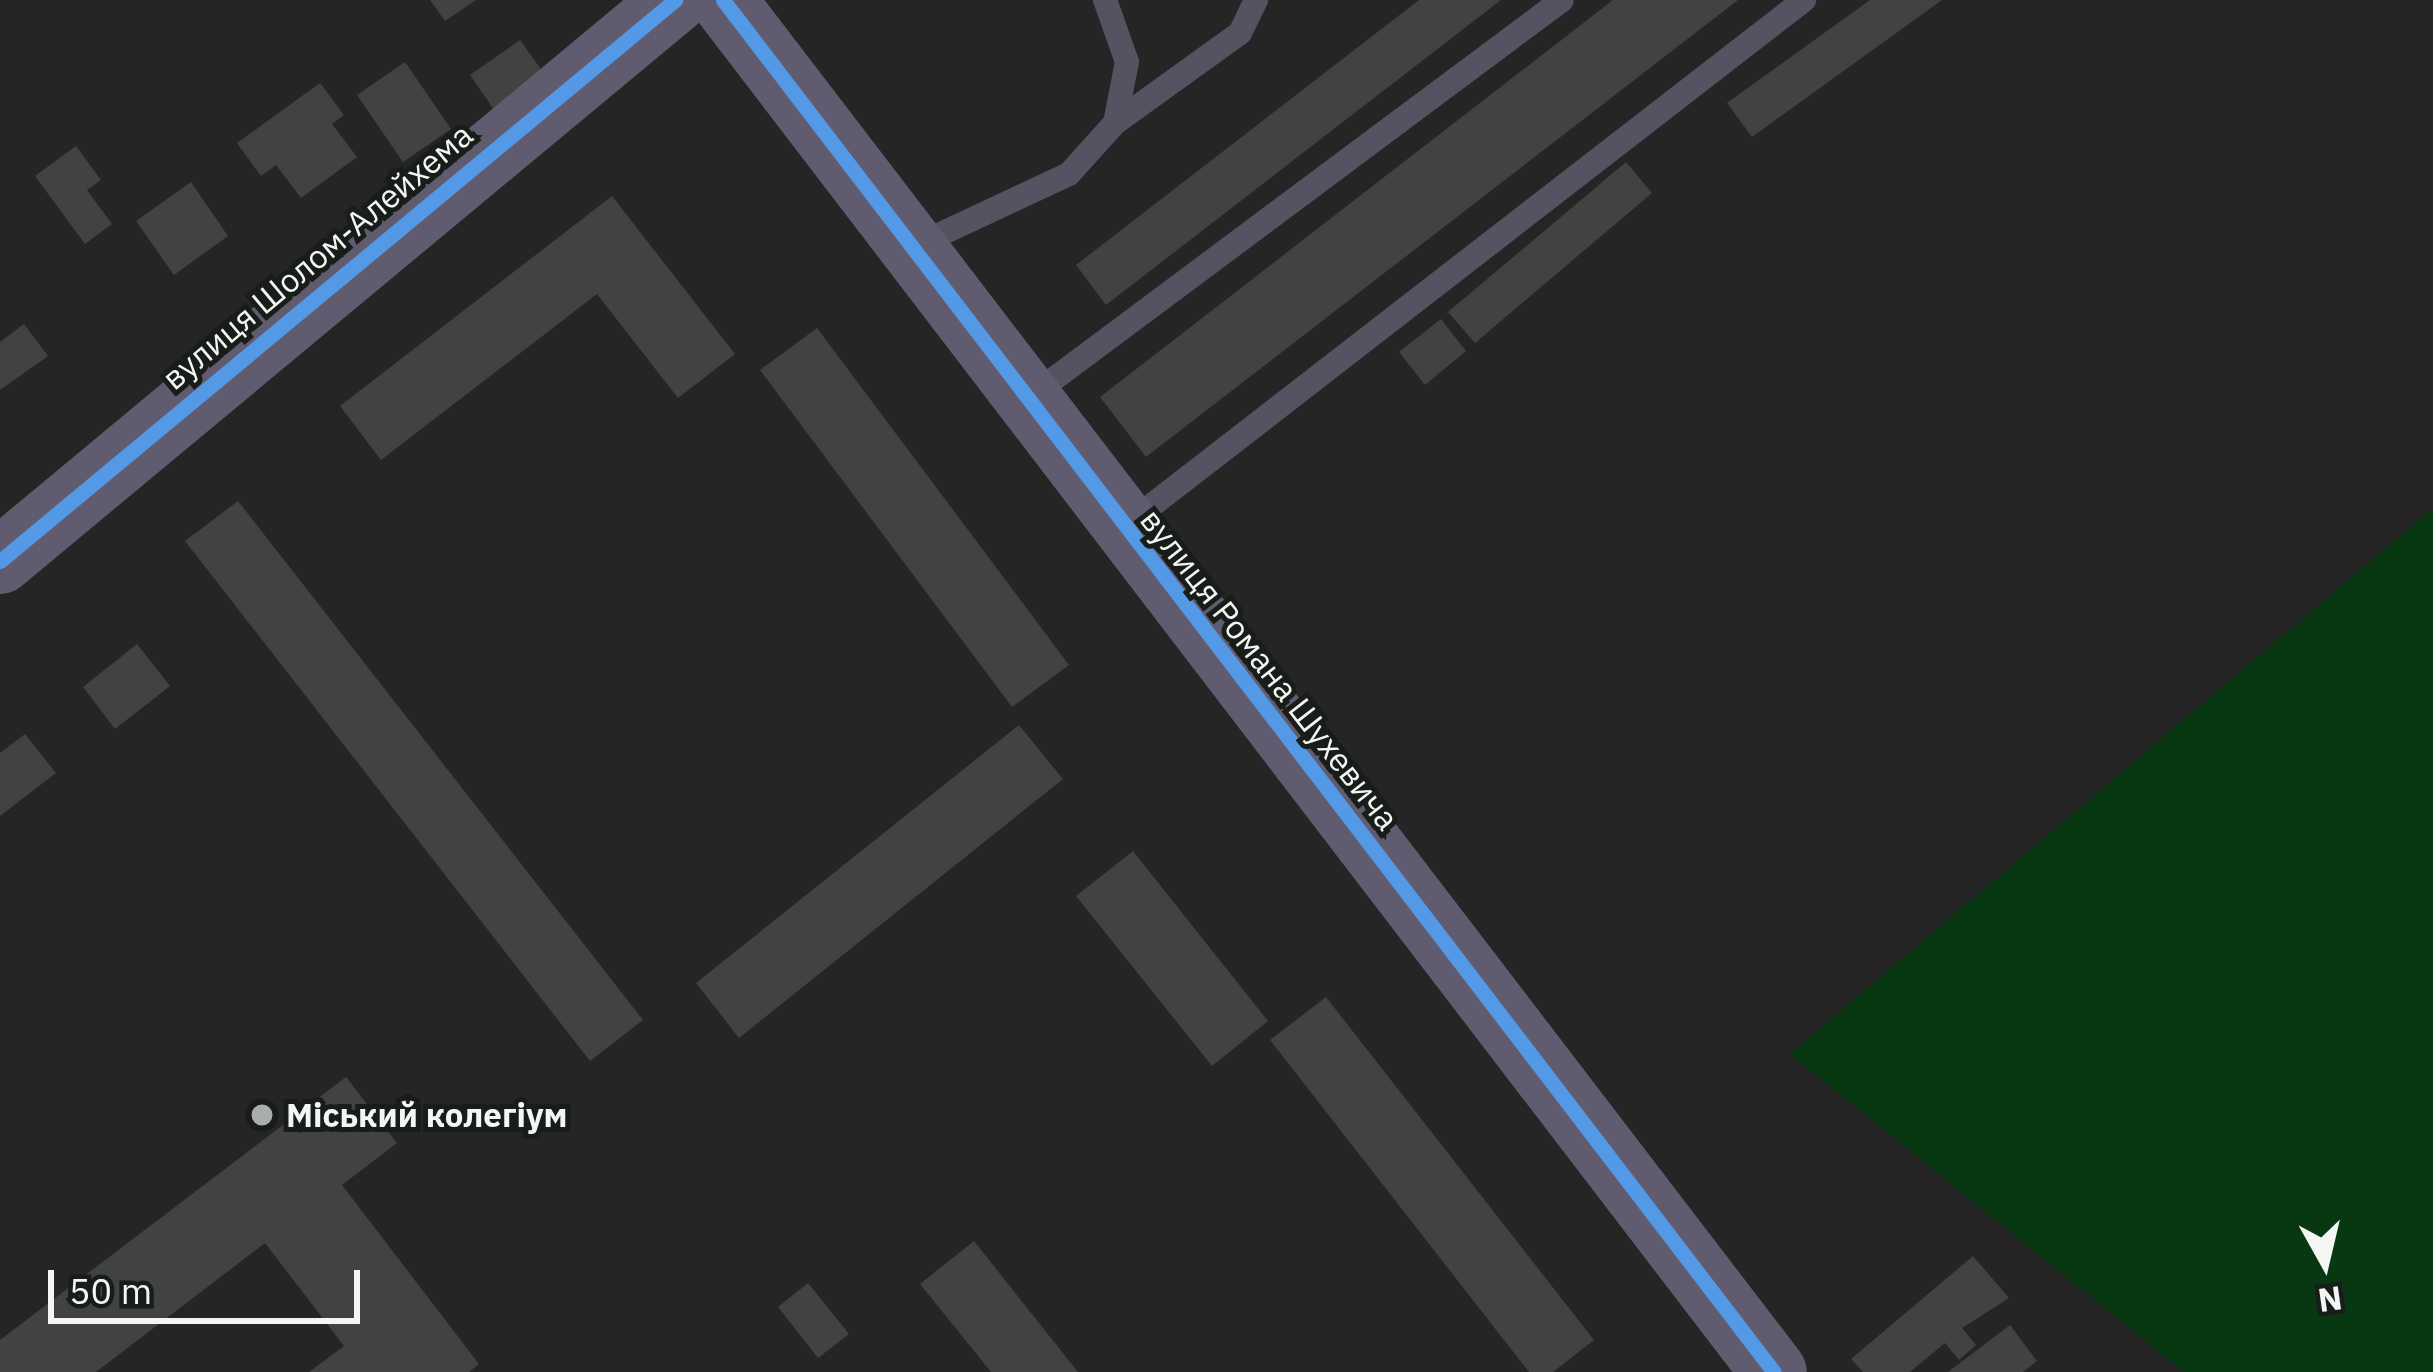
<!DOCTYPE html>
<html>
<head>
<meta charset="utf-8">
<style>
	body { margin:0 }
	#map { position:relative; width:2433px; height:1372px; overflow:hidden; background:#242524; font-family:"IBM Plex Sans",sans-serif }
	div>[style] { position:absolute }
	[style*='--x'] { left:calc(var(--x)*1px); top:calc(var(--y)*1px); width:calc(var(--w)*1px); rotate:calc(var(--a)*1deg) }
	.green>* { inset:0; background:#073812 }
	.building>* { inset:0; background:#414341 }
	.lane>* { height:24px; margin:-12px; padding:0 12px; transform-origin:12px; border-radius:12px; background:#575261 }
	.secondary>* { height:66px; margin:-33px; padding:0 33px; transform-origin:33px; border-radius:33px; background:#615b6f }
	.cycleway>* { height:15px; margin:-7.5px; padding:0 7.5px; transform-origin:7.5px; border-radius:7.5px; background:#5399e6 }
	.dots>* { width:33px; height:33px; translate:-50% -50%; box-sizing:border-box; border:6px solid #191d19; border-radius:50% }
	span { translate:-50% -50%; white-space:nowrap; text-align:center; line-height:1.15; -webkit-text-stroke:10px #191d19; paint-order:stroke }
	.street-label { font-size:33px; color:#f3f6f3 }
	.poi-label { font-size:33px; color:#f3f6f3; font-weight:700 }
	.left { translate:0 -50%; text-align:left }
	.north { position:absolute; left:2265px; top:1204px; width:120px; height:120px; -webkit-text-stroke:9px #191d19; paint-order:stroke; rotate:172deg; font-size:33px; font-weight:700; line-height:48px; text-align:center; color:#f3f6f3 }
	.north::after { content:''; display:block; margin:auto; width:42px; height:54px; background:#f3f6f3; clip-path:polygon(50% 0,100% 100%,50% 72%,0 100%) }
	.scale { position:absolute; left:48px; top:1270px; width:312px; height:54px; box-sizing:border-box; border:6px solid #f3f6f3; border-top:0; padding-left:15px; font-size:36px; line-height:42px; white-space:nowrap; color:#f3f6f3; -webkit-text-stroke:9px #191d19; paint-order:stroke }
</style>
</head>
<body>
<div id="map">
	<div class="green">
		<i style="clip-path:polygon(2433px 508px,2433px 1372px,2184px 1372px,1790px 1054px)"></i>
	</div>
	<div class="building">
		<i style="clip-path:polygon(430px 0,476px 0,445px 21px)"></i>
		<i style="clip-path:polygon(1419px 0,1501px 0,1106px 305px,1076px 265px)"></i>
		<i style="clip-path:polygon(1613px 0,1738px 0,1146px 457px,1100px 397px)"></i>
		<i style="clip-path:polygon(1870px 0,1942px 0,1752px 137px,1727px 103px)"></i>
		<i style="clip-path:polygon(520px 40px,548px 79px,497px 114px,470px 75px)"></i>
		<i style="clip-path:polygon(405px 62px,451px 129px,403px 162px,357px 95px)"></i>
		<i style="clip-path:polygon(320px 83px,344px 115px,332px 124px,357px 157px,301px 198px,276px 165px,261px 176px,237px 143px)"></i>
		<i style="clip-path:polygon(76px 146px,101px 180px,87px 190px,112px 224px,85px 244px,35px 176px)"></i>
		<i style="clip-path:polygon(1626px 162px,1652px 193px,1475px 343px,1448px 312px)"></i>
		<i style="clip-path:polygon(191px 182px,228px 236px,174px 275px,136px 221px)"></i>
		<i style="clip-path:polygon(612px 196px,735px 354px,678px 398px,597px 294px,381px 460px,340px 406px)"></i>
		<i style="clip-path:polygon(1441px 319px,1466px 351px,1425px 385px,1399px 352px)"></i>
		<i style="clip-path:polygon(24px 324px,48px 356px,0 390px,0 342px)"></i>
		<i style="clip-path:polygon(817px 328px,1069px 665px,1012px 707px,760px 370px)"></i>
		<i style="clip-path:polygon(238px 501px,643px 1020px,590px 1061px,185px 541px)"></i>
		<i style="clip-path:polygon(137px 644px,170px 686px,115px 729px,83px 687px)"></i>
		<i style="clip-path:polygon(1019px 725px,1063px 779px,739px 1038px,696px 983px)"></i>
		<i style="clip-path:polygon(25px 734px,56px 773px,0 816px,0 753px)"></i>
		<i style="clip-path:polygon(1133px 851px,1268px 1021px,1212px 1066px,1076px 896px)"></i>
		<i style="clip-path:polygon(1326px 997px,1594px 1340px,1553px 1372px,1529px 1372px,1270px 1040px)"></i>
		<i style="clip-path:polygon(346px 1077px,397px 1143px,342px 1185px,479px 1364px,469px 1372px,309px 1372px,344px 1346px,265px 1243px,96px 1372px,0 1372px,0 1340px)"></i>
		<i style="clip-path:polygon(974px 1241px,1078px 1372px,991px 1372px,920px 1284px)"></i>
		<i style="clip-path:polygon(1973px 1256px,2009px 1298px,1962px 1328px,1976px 1345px,1959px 1360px,1945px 1343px,1910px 1372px,1863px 1372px,1851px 1359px)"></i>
		<i style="clip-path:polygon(808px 1283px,849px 1334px,818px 1358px,778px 1307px)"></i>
		<i style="clip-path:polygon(2010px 1325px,2037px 1361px,2023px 1372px,1948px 1372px)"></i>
	</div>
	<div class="lane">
		<i style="--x:1115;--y:123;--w:154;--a:-35.8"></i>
		<i style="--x:1240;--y:33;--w:37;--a:-64"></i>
		<i style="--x:913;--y:247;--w:172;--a:-25.1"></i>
		<i style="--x:1069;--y:174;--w:69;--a:-48"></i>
		<i style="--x:1115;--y:123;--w:62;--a:-78.9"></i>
		<i style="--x:1127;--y:62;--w:66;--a:-109.5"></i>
		<i style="--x:1031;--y:396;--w:662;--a:-36.71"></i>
		<i style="--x:1129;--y:523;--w:854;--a:-37.77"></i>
	</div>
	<div class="secondary">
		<i style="--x:723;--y:0;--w:1728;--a:52.55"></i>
		<i style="--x:0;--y:561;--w:878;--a:-39.73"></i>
	</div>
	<div class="cycleway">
		<i style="--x:723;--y:0;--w:1728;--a:52.55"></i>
		<i style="--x:0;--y:561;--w:878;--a:-39.73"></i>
	</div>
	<div class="dots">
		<i style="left:262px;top:1115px;background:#abadab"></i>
	</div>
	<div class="street-label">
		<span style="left:317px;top:256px;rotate:-40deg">вулиця Шолом-Алейхема</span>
		<span style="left:1270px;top:669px;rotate:52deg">вулиця Романа Шухевича</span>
	</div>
	<div class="poi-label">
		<span class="left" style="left:286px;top:1115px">Міський колегіум</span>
	</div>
	<div class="north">N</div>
	<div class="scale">50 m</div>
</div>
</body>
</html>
